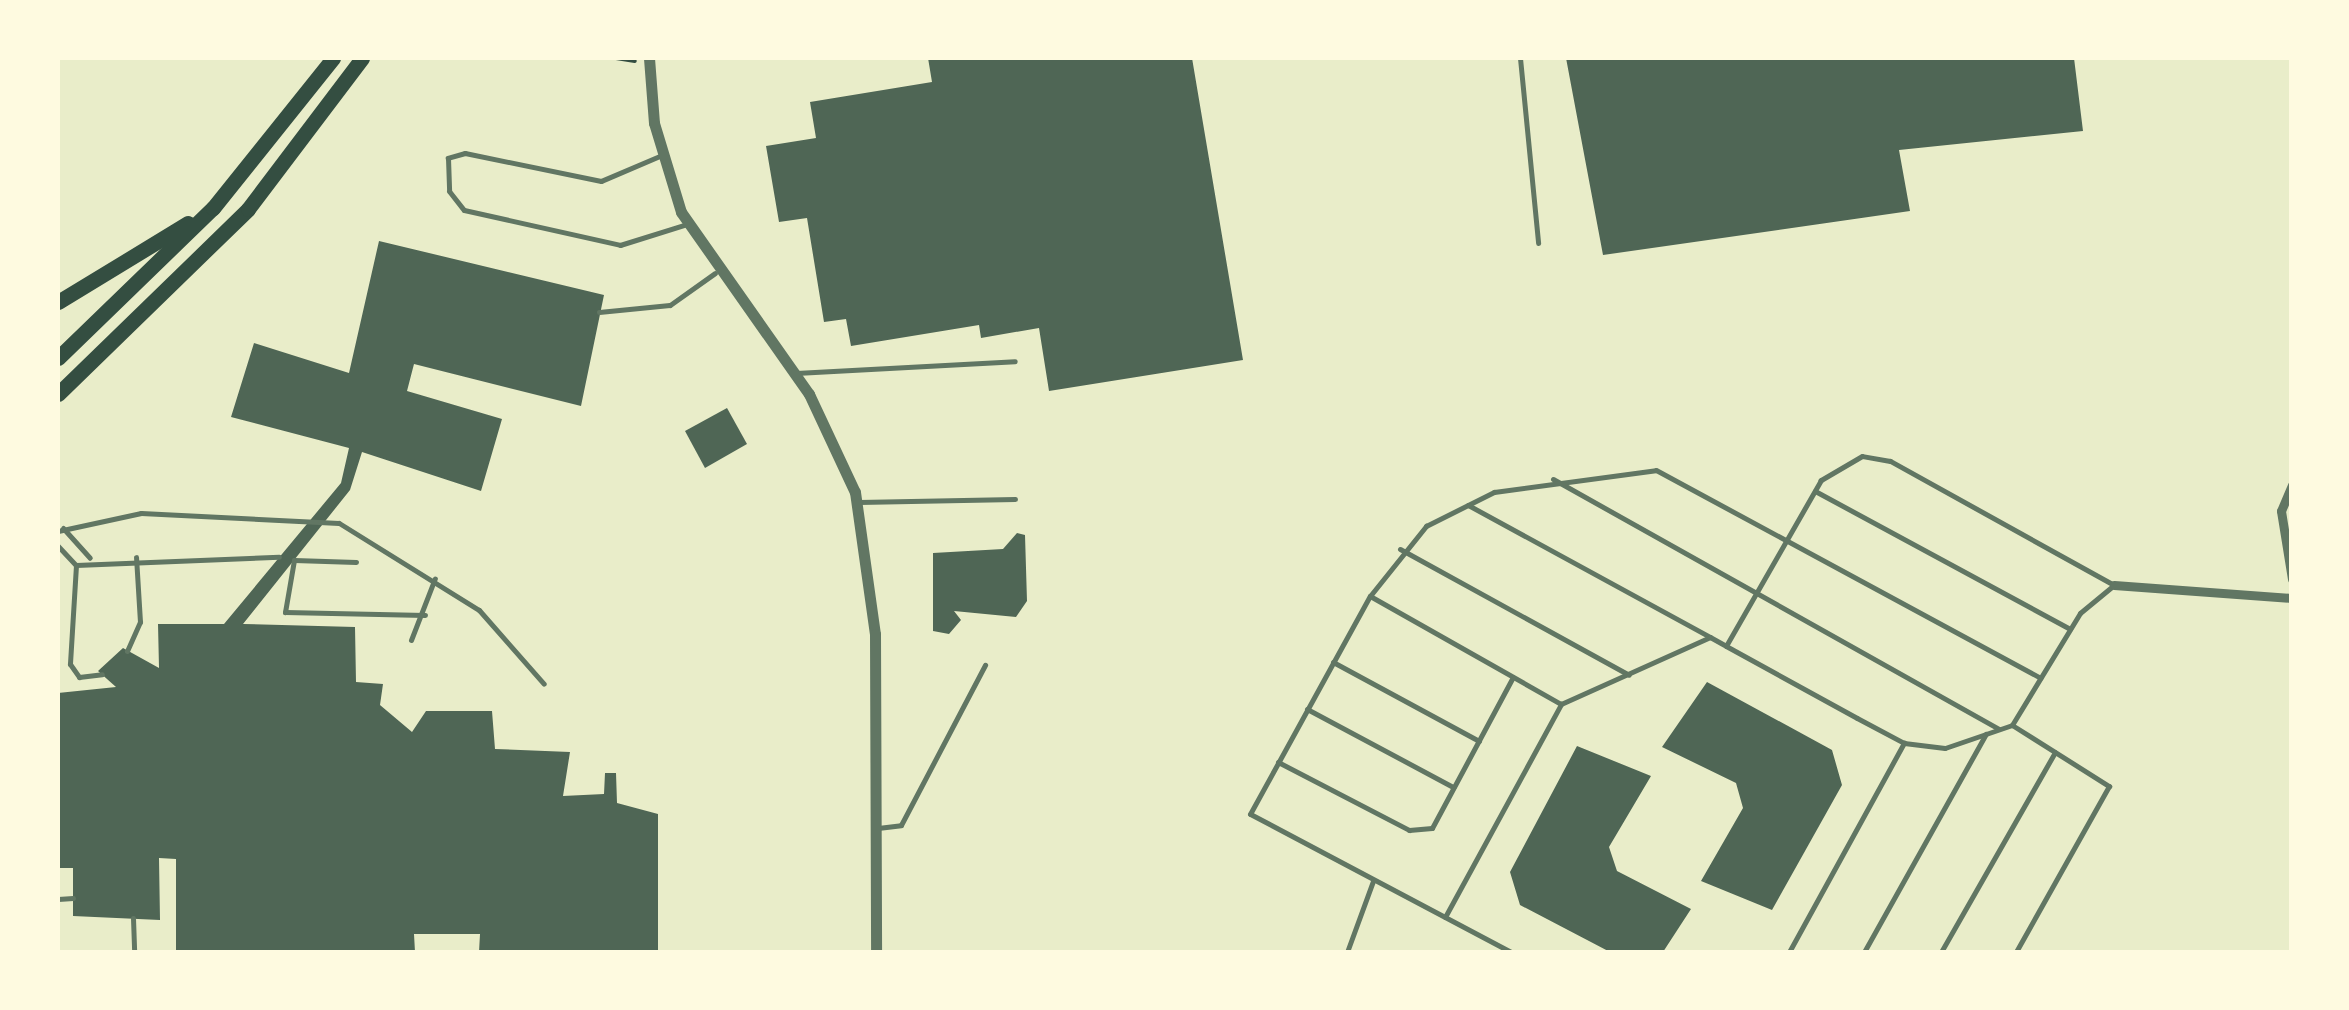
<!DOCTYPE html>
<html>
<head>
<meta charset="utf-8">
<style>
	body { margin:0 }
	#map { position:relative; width:2349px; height:1010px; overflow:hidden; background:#e9edc9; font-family:"DejaVu Sans",sans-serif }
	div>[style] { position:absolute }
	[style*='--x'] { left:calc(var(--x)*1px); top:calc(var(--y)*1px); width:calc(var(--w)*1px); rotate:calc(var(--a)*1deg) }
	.building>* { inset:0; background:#4f6655 }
	.path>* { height:4px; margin:-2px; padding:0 2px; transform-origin:2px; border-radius:2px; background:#344e41 }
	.service>* { height:5px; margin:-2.5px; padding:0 2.5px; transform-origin:2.5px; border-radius:2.5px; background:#617663 }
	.minor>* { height:9px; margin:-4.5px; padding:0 4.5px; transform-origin:4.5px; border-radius:4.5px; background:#617663 }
	.tertiary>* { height:11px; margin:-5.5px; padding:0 5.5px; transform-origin:5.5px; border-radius:5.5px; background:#617663 }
	.primary>* { height:15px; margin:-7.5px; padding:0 7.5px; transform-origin:7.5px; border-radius:7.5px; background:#344e41 }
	span { translate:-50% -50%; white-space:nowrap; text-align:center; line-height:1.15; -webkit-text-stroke:9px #fefae0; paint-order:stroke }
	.frame { position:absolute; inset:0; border:60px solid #fefae0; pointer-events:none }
</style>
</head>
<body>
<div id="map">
	<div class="building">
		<i style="clip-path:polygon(928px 58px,1192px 58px,1243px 360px,1049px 391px,1039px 328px,981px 338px,979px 325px,851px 346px,846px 319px,824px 322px,807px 218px,779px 222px,766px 146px,816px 138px,810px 102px,932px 82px)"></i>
		<i style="clip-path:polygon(1566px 58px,2074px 58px,2083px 131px,1899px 150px,1910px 211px,1603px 255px)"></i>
		<i style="clip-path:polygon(379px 241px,604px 295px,581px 406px,414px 364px,407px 391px,502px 419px,481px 491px,362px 452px,350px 490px,243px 624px,355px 627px,356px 682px,383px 684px,380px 705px,412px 732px,426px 711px,492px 711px,495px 749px,570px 752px,563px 796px,604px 794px,605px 773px,616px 773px,617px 803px,658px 814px,658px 952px,479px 952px,480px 934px,414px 934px,415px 952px,176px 952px,176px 859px,159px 858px,160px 920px,73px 916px,73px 868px,58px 868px,58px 693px,116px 687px,98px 671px,123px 648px,159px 668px,158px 624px,224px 624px,341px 483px,349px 448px,231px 417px,254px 343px,349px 373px)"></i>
		<i style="clip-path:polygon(727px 408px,747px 444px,705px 468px,685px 431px)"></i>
		<i style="clip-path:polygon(1017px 533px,1025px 535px,1027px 601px,1016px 617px,954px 611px,961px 620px,949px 634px,933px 631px,933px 553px,1003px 549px)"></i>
		<i style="clip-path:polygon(1707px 682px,1832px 750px,1842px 785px,1772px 910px,1701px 881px,1743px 808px,1736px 783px,1662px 747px)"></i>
		<i style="clip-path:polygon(1577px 746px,1651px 776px,1609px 847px,1617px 871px,1691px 909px,1663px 952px,1610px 952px,1520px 905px,1510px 872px)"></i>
	</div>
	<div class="path">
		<i style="--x:616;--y:58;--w:19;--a:9"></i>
	</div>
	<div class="service">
		<i style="--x:1520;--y:58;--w:186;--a:84.4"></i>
		<i style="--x:662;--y:155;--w:66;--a:156.9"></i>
		<i style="--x:601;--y:181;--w:139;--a:-168.4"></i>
		<i style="--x:465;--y:153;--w:18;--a:164"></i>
		<i style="--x:448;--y:158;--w:33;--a:88"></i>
		<i style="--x:449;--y:191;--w:24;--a:52"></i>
		<i style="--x:464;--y:210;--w:160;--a:12.6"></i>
		<i style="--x:620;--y:245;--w:70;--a:-17.4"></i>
		<i style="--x:599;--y:312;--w:71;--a:-5.6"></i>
		<i style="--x:670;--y:305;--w:55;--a:-35.4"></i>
		<i style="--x:796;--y:373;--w:219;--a:-3.1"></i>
		<i style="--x:1553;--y:479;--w:511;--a:29.27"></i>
		<i style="--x:1815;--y:491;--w:290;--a:28.4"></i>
		<i style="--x:859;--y:502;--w:156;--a:-1.1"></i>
		<i style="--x:1468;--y:505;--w:276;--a:28.6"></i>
		<i style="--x:63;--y:528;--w:40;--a:48"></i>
		<i style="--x:58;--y:531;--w:85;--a:-12.2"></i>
		<i style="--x:141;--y:513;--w:198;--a:2.9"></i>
		<i style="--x:339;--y:523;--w:165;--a:31.9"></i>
		<i style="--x:479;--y:610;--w:98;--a:48.7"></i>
		<i style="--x:58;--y:546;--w:26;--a:47"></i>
		<i style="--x:1400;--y:549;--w:261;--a:28.8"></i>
		<i style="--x:356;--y:562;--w:62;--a:-178.2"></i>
		<i style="--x:294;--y:560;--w:53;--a:99.8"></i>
		<i style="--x:285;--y:612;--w:140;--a:1.2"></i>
		<i style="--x:76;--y:565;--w:203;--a:-2.3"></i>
		<i style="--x:76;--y:565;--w:99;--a:93.5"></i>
		<i style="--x:70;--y:664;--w:16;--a:55"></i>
		<i style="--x:79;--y:677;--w:23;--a:-7"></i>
		<i style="--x:1370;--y:596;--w:219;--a:29.5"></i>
		<i style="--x:411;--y:640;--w:66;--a:-68.8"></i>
		<i style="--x:127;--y:651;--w:32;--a:-66"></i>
		<i style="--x:140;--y:622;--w:65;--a:-93.5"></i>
		<i style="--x:1333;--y:662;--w:166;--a:28.4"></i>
		<i style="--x:1307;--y:709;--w:166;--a:28.1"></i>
		<i style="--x:2012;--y:725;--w:115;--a:32.2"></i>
		<i style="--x:2109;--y:786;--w:190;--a:119.3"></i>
		<i style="--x:1278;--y:762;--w:148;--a:27.4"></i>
		<i style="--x:1409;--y:830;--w:23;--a:-5"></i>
		<i style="--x:1432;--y:828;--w:171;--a:-61.8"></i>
		<i style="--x:878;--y:828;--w:23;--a:-7"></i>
		<i style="--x:901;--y:825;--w:181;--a:-62.3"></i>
		<i style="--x:58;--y:899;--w:15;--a:-4"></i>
		<i style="--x:1445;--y:917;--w:243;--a:-61.4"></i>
		<i style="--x:1561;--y:704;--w:163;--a:-24.2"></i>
		<i style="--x:1710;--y:637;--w:18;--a:29"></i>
		<i style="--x:1726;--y:646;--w:149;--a:28.8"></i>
		<i style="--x:1857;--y:718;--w:53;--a:28"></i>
		<i style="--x:1904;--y:743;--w:41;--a:7"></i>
		<i style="--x:1945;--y:748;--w:71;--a:-18.9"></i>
		<i style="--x:2012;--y:725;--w:131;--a:-58.7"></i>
		<i style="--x:2080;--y:613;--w:44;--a:-39.5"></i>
		<i style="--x:2114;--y:585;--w:256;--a:-151"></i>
		<i style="--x:1890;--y:461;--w:28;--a:-170"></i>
		<i style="--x:1862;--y:456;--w:48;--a:149.7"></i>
		<i style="--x:1821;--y:480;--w:191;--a:119.8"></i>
		<i style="--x:133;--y:918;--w:34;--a:88"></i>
		<i style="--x:1347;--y:952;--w:76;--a:-69.9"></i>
		<i style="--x:1511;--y:952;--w:295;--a:-152.1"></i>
		<i style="--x:1250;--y:814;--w:249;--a:-61.2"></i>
		<i style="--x:1370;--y:596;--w:90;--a:-51.3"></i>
		<i style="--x:1426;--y:526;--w:76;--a:-26.6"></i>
		<i style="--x:1494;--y:492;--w:163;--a:-7.7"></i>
		<i style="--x:1656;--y:470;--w:437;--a:28.4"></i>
		<i style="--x:1789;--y:952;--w:239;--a:-61.2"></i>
		<i style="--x:1864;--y:952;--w:250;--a:-60.8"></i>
		<i style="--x:1941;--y:952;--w:230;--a:-60.3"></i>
	</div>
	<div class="minor">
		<i style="--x:2292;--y:485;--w:28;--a:113"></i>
		<i style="--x:2281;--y:511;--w:69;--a:80.8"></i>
		<i style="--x:2114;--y:585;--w:178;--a:4.2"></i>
	</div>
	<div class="tertiary">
		<i style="--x:649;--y:58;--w:65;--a:85.6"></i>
		<i style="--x:654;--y:123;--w:93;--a:73.1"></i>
		<i style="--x:681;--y:212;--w:223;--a:54.9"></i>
		<i style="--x:809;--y:394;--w:108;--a:64.9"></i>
		<i style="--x:855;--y:492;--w:143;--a:82"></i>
		<i style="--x:875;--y:634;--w:318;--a:89.8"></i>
	</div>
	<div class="primary">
		<i style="--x:58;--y:302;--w:152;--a:-31.3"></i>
		<i style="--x:58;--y:358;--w:216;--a:-44.1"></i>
		<i style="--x:213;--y:208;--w:192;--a:-51.3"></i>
		<i style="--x:58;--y:394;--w:265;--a:-44.2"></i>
		<i style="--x:248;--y:209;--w:189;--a:-52.9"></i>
	</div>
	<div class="frame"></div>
</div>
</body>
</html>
